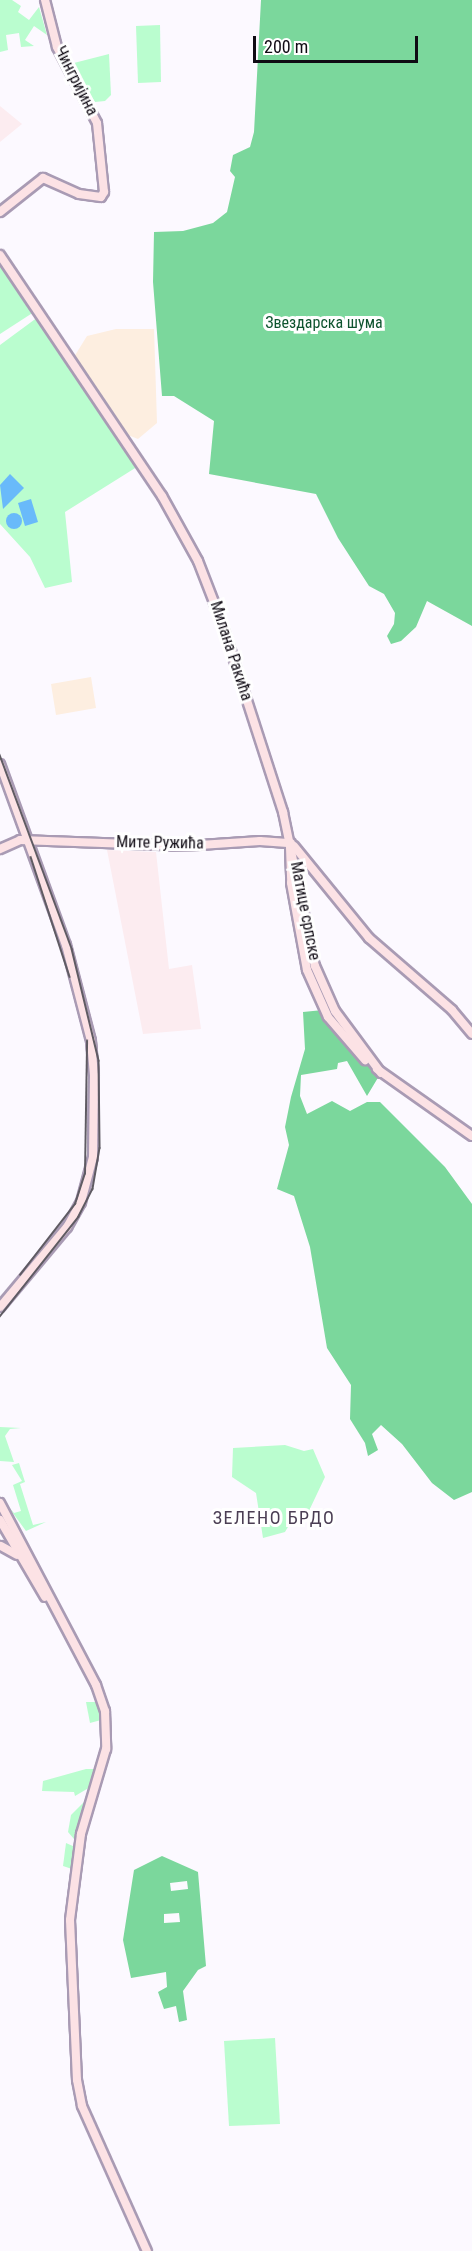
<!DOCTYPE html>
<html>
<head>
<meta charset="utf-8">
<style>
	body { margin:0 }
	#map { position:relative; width:472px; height:2251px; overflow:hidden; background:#fcf9ff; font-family:"Roboto Condensed",sans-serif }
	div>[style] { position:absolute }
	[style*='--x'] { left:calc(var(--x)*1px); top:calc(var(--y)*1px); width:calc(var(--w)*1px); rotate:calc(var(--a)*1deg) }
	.industrial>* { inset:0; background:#fcecf0 }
	.education>* { inset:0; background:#fdeee0 }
	.green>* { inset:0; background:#bafdcf }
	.forest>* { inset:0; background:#7bd79c }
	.water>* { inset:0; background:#69bafa }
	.round { border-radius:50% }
	.roads { filter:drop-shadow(2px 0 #a99bb4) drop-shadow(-2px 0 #a99bb4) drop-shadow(0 2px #a99bb4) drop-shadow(0 -2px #a99bb4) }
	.secondary>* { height:8px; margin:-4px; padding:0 4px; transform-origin:4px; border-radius:4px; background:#fce2e5 }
	.tram>* { height:1.5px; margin:-0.75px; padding:0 0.75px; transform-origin:0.75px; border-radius:0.75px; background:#5f5b63 }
	span { translate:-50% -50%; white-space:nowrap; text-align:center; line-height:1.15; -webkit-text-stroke:6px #fff; paint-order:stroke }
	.street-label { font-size:16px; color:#100b14 }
	.park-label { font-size:16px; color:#0e542f }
	.neighbourhood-label { font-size:18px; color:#4b3e54; letter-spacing:1.5px }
	.scale { position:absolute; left:253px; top:36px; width:165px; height:27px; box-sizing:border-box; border:3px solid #100b14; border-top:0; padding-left:8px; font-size:18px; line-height:21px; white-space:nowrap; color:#100b14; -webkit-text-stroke:4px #fff; paint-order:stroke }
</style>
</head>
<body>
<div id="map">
	<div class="industrial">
		<i style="clip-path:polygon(0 106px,22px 124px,0 142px)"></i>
		<i style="clip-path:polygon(107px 850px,156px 852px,169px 969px,192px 965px,201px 1029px,143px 1034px)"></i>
	</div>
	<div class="education">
		<i style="clip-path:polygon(116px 329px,154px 329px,157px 423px,138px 439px,128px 435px,74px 357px,87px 336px)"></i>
		<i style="clip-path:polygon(91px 677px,96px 708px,56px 715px,51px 684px)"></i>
	</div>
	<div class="green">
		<i style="clip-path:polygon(0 0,12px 0,21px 6px,18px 12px,29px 20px,39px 7px,47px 35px,34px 26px,25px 40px,34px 46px,21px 47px,19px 33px,6px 35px,8px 50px,0 52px)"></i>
		<i style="clip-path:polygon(160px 25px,161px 82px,138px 83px,136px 26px)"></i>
		<i style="clip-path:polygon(109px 54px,111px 95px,105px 101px,95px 102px,70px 64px)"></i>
		<i style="clip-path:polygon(0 263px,34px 312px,0 334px)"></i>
		<i style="clip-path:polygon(38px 317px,140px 465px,65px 512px,72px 582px,45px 588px,30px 557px,0 524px,0 345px)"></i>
		<i style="clip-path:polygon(0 1427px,21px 1428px,10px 1429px,5px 1436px,14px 1462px,0 1461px)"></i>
		<i style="clip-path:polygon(285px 1445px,304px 1451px,313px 1449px,325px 1477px,307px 1515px,298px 1510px,285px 1532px,263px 1538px,256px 1493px,232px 1477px,233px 1448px)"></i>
		<i style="clip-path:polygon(19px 1463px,25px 1482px,20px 1484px,33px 1525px,46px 1522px,26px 1531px,7px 1505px,14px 1513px,21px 1511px,13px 1485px,22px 1481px,12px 1465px)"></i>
		<i style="clip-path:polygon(86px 1702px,98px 1702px,101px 1720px,90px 1723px)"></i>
		<i style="clip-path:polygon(86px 1769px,96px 1769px,92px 1786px,75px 1796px,74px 1792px,42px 1791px,43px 1781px)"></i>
		<i style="clip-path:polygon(85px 1801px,77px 1838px,74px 1839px,68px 1832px,71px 1815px)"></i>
		<i style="clip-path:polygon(66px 1843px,75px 1847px,72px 1869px,63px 1866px)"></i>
		<i style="clip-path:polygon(275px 2038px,280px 2124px,229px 2126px,224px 2041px)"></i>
	</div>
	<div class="forest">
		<i style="clip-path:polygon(261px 0,472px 0,472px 626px,427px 601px,416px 627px,401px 641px,391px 644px,387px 636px,394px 624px,395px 613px,384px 594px,369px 586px,338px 538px,316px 494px,209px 474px,214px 421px,174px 396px,162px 396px,153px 282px,154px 232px,183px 231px,213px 223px,227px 212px,235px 177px,230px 171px,233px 155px,250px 147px,254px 132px)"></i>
		<i style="clip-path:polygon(323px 1010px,359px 1058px,379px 1076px,367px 1096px,347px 1061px,338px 1063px,337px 1069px,301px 1075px,300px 1096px,307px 1114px,332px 1101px,350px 1111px,367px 1102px,380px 1102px,445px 1167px,472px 1204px,472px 1492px,454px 1500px,432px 1483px,402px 1444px,381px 1425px,372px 1434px,378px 1450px,368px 1456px,365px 1443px,350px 1419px,351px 1385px,327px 1348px,310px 1247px,294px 1196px,277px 1189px,289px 1145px,285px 1127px,291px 1097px,305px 1049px,303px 1012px)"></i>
		<i style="clip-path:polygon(evenodd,162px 1856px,198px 1872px,206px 1966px,198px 1970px,183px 1991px,187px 2020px,179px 2022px,176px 2006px,164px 2009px,158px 1992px,167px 1987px,166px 1972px,131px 1978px,123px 1940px,134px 1870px,162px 1856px,187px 1881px,188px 1889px,171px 1891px,170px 1883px,187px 1881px,162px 1856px,179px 1913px,180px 1922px,164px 1923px,164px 1914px,179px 1913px)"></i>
	</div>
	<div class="water">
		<i style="clip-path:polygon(10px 474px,24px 488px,3px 509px,0 485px)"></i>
		<i style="clip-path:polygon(31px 499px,38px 522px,25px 526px,18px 503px)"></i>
		<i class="round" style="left:6px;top:513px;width:16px;height:16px"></i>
	</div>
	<div class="roads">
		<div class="secondary">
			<i style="--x:0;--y:212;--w:55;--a:-38.3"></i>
			<i style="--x:43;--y:178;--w:39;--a:24"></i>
			<i style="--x:79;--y:194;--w:22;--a:8"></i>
			<i style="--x:101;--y:197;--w:6;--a:-59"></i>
			<i style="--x:104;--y:192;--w:69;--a:-95.8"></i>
			<i style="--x:97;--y:123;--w:86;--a:-117.8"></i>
			<i style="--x:57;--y:47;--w:49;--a:-104.3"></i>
			<i style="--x:0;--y:255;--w:290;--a:56.1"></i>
			<i style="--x:162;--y:496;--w:74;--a:61"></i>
			<i style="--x:198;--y:561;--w:66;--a:68.8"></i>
			<i style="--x:222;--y:623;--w:199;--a:72.1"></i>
			<i style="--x:283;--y:812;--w:157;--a:78.3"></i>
			<i style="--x:315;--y:966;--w:49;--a:66"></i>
			<i style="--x:335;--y:1011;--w:77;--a:53.4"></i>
			<i style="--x:0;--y:764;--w:193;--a:70"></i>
			<i style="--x:66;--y:945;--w:99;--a:75.4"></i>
			<i style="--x:91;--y:1041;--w:35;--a:85"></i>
			<i style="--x:94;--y:1076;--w:81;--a:90.7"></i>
			<i style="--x:93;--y:1157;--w:47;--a:104.9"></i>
			<i style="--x:81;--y:1202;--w:29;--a:119"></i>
			<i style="--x:67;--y:1227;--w:104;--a:129.9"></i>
			<i style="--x:294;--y:846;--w:119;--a:50.8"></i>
			<i style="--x:369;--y:938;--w:110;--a:40.9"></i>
			<i style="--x:452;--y:1010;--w:31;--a:50"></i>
			<i style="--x:290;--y:847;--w:36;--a:88"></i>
			<i style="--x:291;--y:883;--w:88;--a:79.6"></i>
			<i style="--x:307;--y:970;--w:51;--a:65.9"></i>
			<i style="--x:328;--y:1017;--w:57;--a:49.3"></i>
			<i style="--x:0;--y:849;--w:22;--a:-24"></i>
			<i style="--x:20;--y:840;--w:165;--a:2.1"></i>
			<i style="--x:185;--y:846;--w:75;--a:-3.8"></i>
			<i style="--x:260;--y:841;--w:31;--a:4"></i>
			<i style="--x:377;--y:1069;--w:116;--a:35.2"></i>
			<i style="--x:0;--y:1503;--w:206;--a:62.2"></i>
			<i style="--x:96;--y:1685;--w:28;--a:71"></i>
			<i style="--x:105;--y:1711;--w:38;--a:88"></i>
			<i style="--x:106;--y:1749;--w:89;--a:106.4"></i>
			<i style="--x:81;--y:1834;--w:87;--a:97.3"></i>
			<i style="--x:70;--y:1920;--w:160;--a:87.5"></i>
			<i style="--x:77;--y:2080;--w:26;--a:79"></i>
			<i style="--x:82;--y:2106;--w:159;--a:65.9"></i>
			<i style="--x:0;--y:1520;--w:89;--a:59.7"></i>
			<i style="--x:1;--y:1546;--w:18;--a:29"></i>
		</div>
	</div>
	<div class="tram">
		<i style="--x:0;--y:755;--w:207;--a:69.6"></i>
		<i style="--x:72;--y:949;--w:115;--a:76.4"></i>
		<i style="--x:99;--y:1061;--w:87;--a:89.3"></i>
		<i style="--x:100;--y:1148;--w:42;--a:99.7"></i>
		<i style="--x:93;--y:1189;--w:31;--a:117"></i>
		<i style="--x:79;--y:1217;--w:127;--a:128.3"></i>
		<i style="--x:31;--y:857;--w:126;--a:72"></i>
		<i style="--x:20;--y:1275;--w:90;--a:-52.2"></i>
		<i style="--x:75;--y:1204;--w:32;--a:-72"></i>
		<i style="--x:85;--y:1174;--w:133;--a:-89.1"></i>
	</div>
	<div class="street-label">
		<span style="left:76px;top:81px;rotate:63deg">Чингријина</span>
		<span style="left:231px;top:651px;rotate:72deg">Милана Ракића</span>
		<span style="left:160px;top:843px;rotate:1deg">Мите Ружића</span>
		<span style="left:305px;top:911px;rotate:79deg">Матице српске</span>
	</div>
	<div class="park-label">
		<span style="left:324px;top:323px">Звездарска шума</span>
	</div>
	<div class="neighbourhood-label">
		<span style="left:274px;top:1518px">ЗЕЛЕНО БРДО</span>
	</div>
	<div class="scale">200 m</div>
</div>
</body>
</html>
